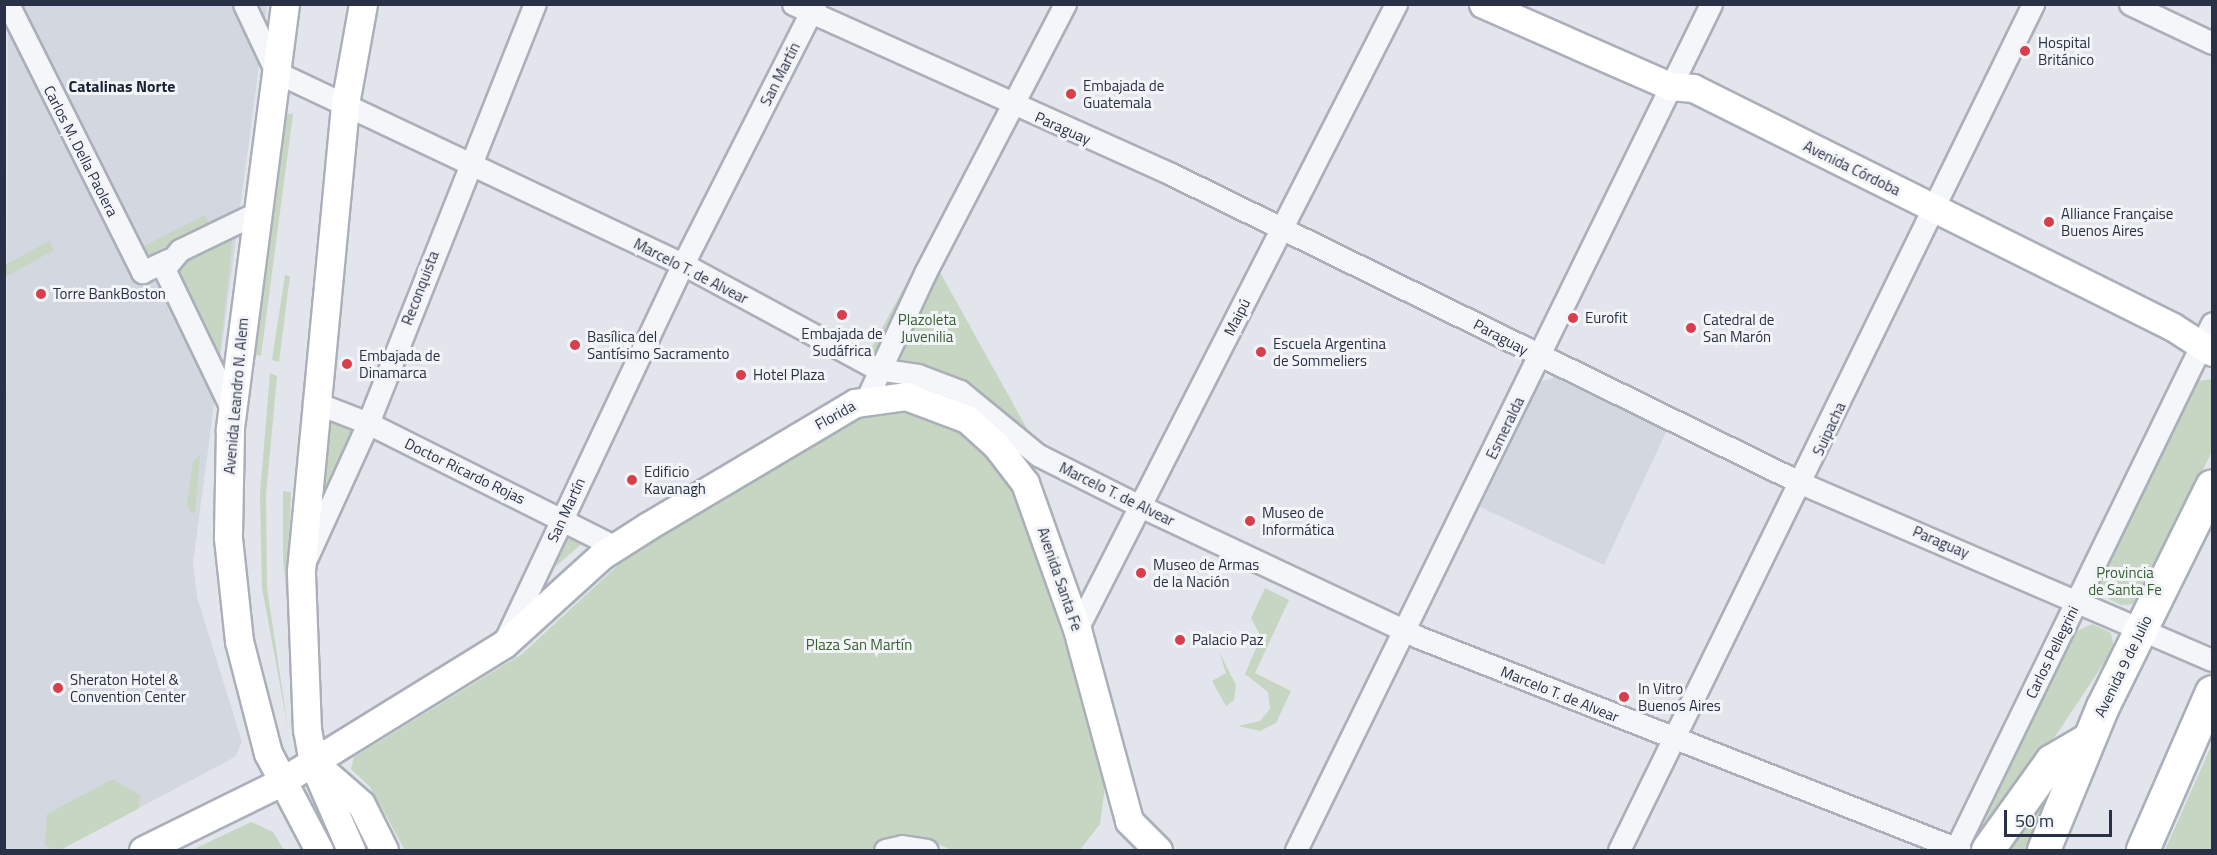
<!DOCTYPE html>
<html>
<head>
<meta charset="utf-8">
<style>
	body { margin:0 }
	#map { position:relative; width:2217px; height:855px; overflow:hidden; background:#e2e5eb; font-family:"Titillium Web",sans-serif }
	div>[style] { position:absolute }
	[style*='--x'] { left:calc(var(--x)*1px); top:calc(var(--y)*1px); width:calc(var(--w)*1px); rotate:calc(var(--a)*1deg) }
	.built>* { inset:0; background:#d3d7e0 }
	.green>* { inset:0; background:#c6d6c2 }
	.roads { filter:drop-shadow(2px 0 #aaafb9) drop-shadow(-2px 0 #aaafb9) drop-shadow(0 2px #aaafb9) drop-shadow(0 -2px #aaafb9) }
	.minor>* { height:21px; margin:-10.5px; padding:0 10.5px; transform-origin:10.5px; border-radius:10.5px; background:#f5f6f9 }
	.major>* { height:27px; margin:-13.5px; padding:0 13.5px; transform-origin:13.5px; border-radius:13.5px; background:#fff }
	.highway>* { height:32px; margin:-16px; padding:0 16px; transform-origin:16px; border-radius:16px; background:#fff }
	.dots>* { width:16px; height:16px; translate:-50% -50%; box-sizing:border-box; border:3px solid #f2f4f8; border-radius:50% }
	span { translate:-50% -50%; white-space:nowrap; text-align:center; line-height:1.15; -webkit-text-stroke:6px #f2f4f8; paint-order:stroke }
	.poi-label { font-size:15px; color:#283145 }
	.left { translate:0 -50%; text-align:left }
	.street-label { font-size:15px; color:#283145 }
	.park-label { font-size:15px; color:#3a6134 }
	.neighbourhood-label { font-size:16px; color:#1a2235; font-weight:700 }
	.frame { position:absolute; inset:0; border:6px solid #283145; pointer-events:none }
	.scale { position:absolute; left:2004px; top:810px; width:108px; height:27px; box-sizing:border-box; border:3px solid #283145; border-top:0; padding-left:8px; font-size:18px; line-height:21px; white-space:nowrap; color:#283145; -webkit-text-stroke:4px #f2f4f8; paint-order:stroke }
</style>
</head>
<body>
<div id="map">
	<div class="built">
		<i style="clip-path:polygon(8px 5px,267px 5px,193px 563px,197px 597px,242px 742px,235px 757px,60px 850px,5px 850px)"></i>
		<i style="clip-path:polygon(1555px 377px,1667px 430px,1604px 565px,1480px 507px,1541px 382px)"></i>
	</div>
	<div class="green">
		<i style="clip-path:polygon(281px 113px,293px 114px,261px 356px,252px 354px)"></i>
		<i style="clip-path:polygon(205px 215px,210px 225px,149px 255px,144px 246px)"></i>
		<i style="clip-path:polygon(233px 235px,219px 362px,176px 272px,179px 264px)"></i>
		<i style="clip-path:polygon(49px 241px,54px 250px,5px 277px,5px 265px)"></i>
		<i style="clip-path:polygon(926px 247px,1036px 445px,868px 354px)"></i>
		<i style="clip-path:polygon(285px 275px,290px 276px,279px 362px,272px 360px)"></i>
		<i style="clip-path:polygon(270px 373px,277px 376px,266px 495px,267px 588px,288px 728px,262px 588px,260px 494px)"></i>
		<i style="clip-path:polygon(2212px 379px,2212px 451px,2143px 594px,2136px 604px,2121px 605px,2105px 597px,2099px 580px,2199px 381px)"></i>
		<i style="clip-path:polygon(878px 408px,947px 412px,1005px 473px,1022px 506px,1068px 654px,1079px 652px,1086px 679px,1076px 683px,1105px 786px,1100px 824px,1080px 850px,953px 850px,916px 836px,867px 850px,405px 850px,370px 787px,351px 769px,354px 757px,522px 654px,631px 553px)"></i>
		<i style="clip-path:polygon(327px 418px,353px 428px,323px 500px,320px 498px)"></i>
		<i style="clip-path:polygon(200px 455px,195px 512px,192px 514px,187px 505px,193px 461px)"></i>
		<i style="clip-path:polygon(283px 491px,291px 492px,287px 601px,283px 559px)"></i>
		<i style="clip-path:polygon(568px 527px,585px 541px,549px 572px)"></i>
		<i style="clip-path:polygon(1265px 588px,1289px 600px,1255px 673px,1291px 691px,1276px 723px,1260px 731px,1238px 726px,1260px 721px,1270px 709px,1268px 692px,1245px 674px,1261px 637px,1251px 618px)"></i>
		<i style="clip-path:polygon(2092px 624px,2111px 633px,2114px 648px,1984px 843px,1975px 842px,2075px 632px)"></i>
		<i style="clip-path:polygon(1219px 652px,1236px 685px,1234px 700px,1226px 706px,1212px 681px,1226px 673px)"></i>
		<i style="clip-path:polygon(2212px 744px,2212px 850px,2164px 850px,2165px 850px)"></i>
		<i style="clip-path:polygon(113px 779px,141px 796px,138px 809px,60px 850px,45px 846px,47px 814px)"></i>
		<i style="clip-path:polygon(2052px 780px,2028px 850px,2007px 850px,2005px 843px)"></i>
		<i style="clip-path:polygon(251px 822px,273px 832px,284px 850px,192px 850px)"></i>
	</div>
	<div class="roads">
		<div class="minor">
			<i style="--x:8;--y:4;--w:300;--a:63.4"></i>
			<i style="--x:142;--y:272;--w:29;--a:-25"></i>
			<i style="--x:244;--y:4;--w:75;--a:64.8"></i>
			<i style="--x:276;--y:72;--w:450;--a:25.3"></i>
			<i style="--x:683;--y:264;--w:221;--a:28.4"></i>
			<i style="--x:877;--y:369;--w:41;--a:8.3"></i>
			<i style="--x:918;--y:375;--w:45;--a:20.9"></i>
			<i style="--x:960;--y:391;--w:101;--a:39.4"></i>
			<i style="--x:1038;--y:455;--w:114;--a:26.6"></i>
			<i style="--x:1140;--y:506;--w:307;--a:25.2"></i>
			<i style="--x:1418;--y:637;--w:582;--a:21.45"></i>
			<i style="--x:793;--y:4;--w:414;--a:24.2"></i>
			<i style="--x:1171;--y:174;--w:704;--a:26.13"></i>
			<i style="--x:1803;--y:484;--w:445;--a:23.3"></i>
			<i style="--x:2130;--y:4;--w:91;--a:25.4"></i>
			<i style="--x:867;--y:398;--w:138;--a:-65.1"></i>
			<i style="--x:925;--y:273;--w:303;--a:-62.5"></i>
			<i style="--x:314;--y:402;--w:58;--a:21.3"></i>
			<i style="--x:368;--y:423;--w:275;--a:26.6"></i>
			<i style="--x:232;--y:410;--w:157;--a:-115.7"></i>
			<i style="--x:164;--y:269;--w:25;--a:-50"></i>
			<i style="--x:180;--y:250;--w:82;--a:-25.9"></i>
			<i style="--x:307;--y:557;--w:147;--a:-65.5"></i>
			<i style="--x:368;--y:423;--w:451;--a:-68.3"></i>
			<i style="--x:1077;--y:629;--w:702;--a:-62.96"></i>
			<i style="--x:505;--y:640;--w:416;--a:-64.7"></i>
			<i style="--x:683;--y:264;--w:292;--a:-63.1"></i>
			<i style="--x:885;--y:850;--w:17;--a:-13"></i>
			<i style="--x:902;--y:846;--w:25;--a:9"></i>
			<i style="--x:1296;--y:850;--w:942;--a:-63.87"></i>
			<i style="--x:1619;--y:850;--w:942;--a:-63.92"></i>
			<i style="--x:1955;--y:850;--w:586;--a:-64"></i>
		</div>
		<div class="major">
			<i style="--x:285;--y:4;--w:430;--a:97.4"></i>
			<i style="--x:230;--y:430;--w:108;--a:91.1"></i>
			<i style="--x:228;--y:538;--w:104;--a:83.9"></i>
			<i style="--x:239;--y:641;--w:116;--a:75.5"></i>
			<i style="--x:268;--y:753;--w:110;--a:62.3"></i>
			<i style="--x:1483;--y:4;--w:204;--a:23.7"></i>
			<i style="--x:1670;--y:86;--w:23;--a:5"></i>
			<i style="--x:1693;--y:88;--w:536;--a:26.47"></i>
			<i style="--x:2173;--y:327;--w:46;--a:32.7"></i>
			<i style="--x:314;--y:763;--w:62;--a:41.1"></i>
			<i style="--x:361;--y:804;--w:51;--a:63.4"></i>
			<i style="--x:143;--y:850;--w:152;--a:-26.2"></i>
			<i style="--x:279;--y:783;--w:264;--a:-31.7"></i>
			<i style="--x:504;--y:644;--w:131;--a:-42.2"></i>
			<i style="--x:601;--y:556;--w:56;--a:-32.6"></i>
			<i style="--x:648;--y:526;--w:241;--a:-30.7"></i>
			<i style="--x:855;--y:403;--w:51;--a:-7.8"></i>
			<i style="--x:906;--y:396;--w:65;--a:20.7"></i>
			<i style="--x:967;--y:419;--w:39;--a:42"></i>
			<i style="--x:996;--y:445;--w:48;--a:52.7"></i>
			<i style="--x:1025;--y:483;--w:155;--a:70.4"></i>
			<i style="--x:1077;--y:629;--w:199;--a:74.8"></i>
			<i style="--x:1129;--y:821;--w:41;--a:45"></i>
			<i style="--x:351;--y:850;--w:95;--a:-113.6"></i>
			<i style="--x:313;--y:763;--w:34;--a:-100"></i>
			<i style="--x:307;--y:730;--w:159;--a:-92.2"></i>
			<i style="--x:301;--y:571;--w:469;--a:-84.6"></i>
			<i style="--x:345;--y:104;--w:102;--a:-79.8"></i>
		</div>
		<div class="highway">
			<i style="--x:1988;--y:850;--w:110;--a:-54.3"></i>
			<i style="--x:2052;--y:761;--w:42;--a:-30.3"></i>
			<i style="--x:2044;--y:850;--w:155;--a:-67.6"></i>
			<i style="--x:2103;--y:707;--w:246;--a:-63.7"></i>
			<i style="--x:2143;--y:850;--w:172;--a:-66.4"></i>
		</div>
	</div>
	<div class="dots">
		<i style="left:2025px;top:51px;background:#d83e4b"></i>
		<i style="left:1071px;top:94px;background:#d83e4b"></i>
		<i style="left:2049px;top:222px;background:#d83e4b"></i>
		<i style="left:41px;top:294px;background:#d83e4b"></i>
		<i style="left:842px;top:315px;background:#d83e4b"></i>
		<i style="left:1573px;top:318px;background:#d83e4b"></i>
		<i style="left:1691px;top:328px;background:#d83e4b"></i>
		<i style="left:575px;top:345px;background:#d83e4b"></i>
		<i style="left:1261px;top:352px;background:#d83e4b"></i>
		<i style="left:347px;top:364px;background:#d83e4b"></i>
		<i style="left:741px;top:375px;background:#d83e4b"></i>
		<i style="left:632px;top:480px;background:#d83e4b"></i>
		<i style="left:1250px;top:521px;background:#d83e4b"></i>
		<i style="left:1141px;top:573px;background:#d83e4b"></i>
		<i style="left:1180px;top:640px;background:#d83e4b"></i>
		<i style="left:58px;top:688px;background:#d83e4b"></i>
		<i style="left:1624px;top:697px;background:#d83e4b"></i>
	</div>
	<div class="poi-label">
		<span class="left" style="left:2038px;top:51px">Hospital<br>Británico</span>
		<span class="left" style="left:1083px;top:94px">Embajada de<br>Guatemala</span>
		<span class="left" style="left:2061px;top:222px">Alliance Française<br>Buenos Aires</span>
		<span class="left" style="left:53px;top:294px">Torre BankBoston</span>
		<span class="left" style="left:1585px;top:318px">Eurofit</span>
		<span class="left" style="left:1703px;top:328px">Catedral de<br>San Marón</span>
		<span style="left:842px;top:342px">Embajada de<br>Sudáfrica</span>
		<span class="left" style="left:587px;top:345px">Basílica del<br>Santísimo Sacramento</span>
		<span class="left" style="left:1273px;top:352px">Escuela Argentina<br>de Sommeliers</span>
		<span class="left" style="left:359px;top:364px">Embajada de<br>Dinamarca</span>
		<span class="left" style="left:753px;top:375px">Hotel Plaza</span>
		<span class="left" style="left:644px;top:480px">Edificio<br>Kavanagh</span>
		<span class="left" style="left:1262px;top:521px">Museo de<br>Informática</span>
		<span class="left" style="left:1153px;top:573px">Museo de Armas<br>de la Nación</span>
		<span class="left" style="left:1192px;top:640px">Palacio Paz</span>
		<span class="left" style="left:70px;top:688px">Sheraton Hotel &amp;<br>Convention Center</span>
		<span class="left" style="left:1638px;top:697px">In Vitro<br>Buenos Aires</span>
	</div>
	<div class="street-label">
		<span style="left:780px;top:74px;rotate:-63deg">San Martín</span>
		<span style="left:1063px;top:128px;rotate:24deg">Paraguay</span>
		<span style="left:81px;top:151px;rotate:63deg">Carlos M. Della Paolera</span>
		<span style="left:1852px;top:168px;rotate:26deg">Avenida Córdoba</span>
		<span style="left:691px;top:271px;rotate:27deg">Marcelo T. de Alvear</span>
		<span style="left:420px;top:288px;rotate:-69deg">Reconquista</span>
		<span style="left:1237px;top:317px;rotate:-63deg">Maipú</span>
		<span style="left:1501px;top:337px;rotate:28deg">Paraguay</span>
		<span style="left:236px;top:396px;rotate:-85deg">Avenida Leandro N. Alem</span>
		<span style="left:835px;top:415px;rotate:-29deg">Florida</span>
		<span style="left:1505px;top:428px;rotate:-64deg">Esmeralda</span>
		<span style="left:1829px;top:429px;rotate:-65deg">Suipacha</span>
		<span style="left:465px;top:471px;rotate:26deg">Doctor Ricardo Rojas</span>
		<span style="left:1117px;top:494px;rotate:26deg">Marcelo T. de Alvear</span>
		<span style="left:566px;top:510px;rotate:-65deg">San Martín</span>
		<span style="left:1941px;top:542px;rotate:23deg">Paraguay</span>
		<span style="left:1060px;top:579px;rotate:71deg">Avenida Santa Fe</span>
		<span style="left:2052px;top:652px;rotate:-64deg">Carlos Pellegrini</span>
		<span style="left:2123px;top:666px;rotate:-64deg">Avenida 9 de Julio</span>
		<span style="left:1560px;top:694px;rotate:22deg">Marcelo T. de Alvear</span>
	</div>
	<div class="park-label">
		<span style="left:927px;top:328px">Plazoleta<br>Juvenilia</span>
		<span style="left:2125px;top:581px">Provincia<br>de Santa Fe</span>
		<span style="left:859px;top:645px">Plaza San Martín</span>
	</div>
	<div class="neighbourhood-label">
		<span style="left:122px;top:86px">Catalinas Norte</span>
	</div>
	<div class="frame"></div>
	<div class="scale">50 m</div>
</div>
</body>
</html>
